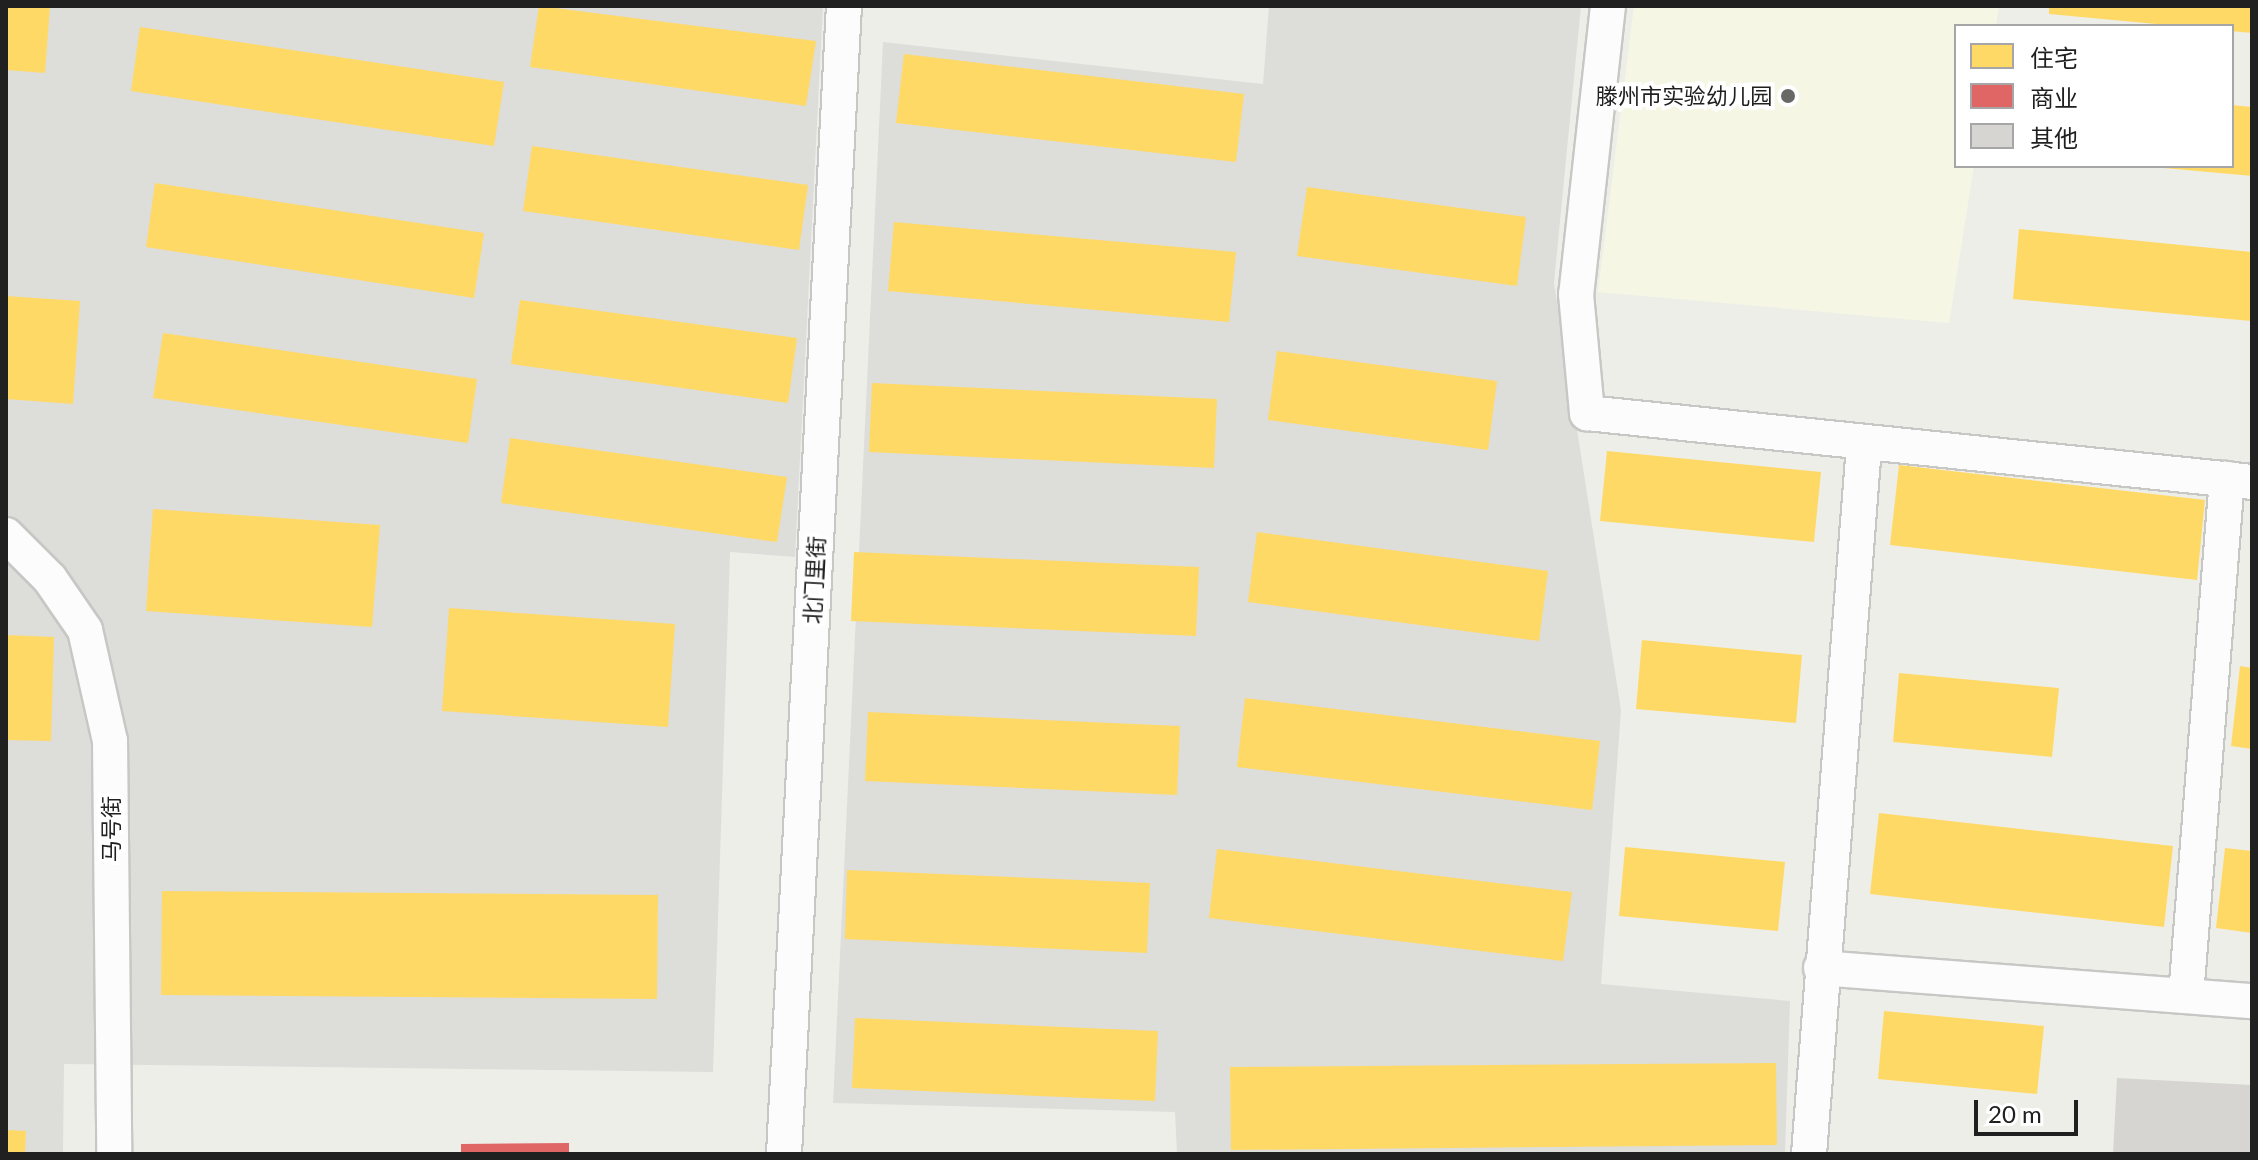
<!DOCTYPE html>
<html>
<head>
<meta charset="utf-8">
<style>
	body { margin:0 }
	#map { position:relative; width:2258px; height:1160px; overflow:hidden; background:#eeeee9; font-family:Lato,"Noto Sans SC",sans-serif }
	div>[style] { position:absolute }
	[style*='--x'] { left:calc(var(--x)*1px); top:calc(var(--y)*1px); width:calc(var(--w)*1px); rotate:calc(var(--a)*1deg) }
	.residential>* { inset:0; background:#ddddda }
	.education>* { inset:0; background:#f5f7e4 }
	.homes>* { inset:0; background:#ffd966 }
	.shops>* { inset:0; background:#e06666 }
	.building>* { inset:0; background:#d6d5d1 }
	.roads { filter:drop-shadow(2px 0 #c7c7c5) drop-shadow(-2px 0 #c7c7c5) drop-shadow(0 2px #c7c7c5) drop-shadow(0 -2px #c7c7c5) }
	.minor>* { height:34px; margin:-17px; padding:0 17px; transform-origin:17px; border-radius:17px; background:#fcfcfc }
	.dots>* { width:22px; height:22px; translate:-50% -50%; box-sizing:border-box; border:4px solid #fff; border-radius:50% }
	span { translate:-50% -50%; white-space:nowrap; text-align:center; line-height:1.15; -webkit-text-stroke:8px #fff; paint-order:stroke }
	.poi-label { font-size:22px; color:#202020 }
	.right { translate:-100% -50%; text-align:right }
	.street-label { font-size:22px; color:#202020 }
	.frame { position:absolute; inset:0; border:8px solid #202020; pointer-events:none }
	.legend { position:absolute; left:1954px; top:24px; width:280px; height:144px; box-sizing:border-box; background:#fff; border:2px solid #a6a6a6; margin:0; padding:10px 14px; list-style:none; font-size:24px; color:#202020 }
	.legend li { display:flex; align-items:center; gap:16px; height:40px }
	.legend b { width:40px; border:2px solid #a6a6a6 }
	.scale { position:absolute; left:1974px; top:1100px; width:104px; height:36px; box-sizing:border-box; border:4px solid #202020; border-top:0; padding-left:10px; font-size:24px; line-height:28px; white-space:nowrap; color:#202020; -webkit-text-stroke:6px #fff; paint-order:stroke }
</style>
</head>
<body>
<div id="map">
	<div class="residential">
		<i style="clip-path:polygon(6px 6px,823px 6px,795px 557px,730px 552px,713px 1072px,64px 1064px,63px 1154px,6px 1154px)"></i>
		<i style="clip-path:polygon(1269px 6px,1581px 6px,1554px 283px,1621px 710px,1601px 984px,1790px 1001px,1785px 1154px,1177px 1154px,1175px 1112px,833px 1103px,883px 42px,1263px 84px)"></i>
	</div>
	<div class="education">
		<i style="clip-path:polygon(1634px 6px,1999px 6px,1996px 26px,1956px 26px,1956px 166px,1974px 166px,1949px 323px,1598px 292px)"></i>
	</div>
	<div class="homes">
		<i style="clip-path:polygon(6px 6px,50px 6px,45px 73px,6px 70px)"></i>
		<i style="clip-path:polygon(539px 6px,816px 41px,806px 106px,530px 67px)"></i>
		<i style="clip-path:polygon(2049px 6px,2252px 6px,2252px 33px,2049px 14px)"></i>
		<i style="clip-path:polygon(140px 27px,504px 82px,494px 146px,131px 91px)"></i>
		<i style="clip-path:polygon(904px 54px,1244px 94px,1236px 162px,896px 123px)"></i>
		<i style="clip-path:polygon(2232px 105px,2252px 107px,2252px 176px,2164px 168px,2232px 166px)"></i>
		<i style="clip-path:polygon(532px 146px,808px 185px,799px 250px,523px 211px)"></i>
		<i style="clip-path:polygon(155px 183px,484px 233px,474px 298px,146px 247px)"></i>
		<i style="clip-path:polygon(1307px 187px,1526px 217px,1517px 286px,1297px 256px)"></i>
		<i style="clip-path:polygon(894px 222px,1236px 252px,1229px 322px,888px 291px)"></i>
		<i style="clip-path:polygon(2019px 229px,2252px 252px,2251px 321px,2013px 299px)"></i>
		<i style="clip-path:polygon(6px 296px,80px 301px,73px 404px,6px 399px)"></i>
		<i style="clip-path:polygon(520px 300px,797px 338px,788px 403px,511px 364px)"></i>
		<i style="clip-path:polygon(163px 333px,477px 379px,468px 443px,153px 398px)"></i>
		<i style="clip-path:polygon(1277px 351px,1497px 381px,1488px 450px,1268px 420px)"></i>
		<i style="clip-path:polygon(872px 383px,1217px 399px,1214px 468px,869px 452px)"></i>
		<i style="clip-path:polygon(510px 438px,787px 477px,777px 542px,501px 503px)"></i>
		<i style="clip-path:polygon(1607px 451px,1821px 472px,1814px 542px,1600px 521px)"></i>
		<i style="clip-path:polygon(1899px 465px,2205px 500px,2197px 580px,1890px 545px)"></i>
		<i style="clip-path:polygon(153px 509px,380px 525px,372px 627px,146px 611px)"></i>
		<i style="clip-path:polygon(1257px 532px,1548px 571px,1539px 641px,1248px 602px)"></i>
		<i style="clip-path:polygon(854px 552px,1199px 567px,1196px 636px,851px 621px)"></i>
		<i style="clip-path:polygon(449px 608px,675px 624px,668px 727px,442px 711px)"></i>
		<i style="clip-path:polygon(6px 635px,54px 637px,51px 741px,6px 740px)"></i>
		<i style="clip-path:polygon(1642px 640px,1802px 655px,1796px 723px,1636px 709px)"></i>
		<i style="clip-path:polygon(2240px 666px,2252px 668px,2252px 749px,2231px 746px)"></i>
		<i style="clip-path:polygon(1899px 673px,2059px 688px,2052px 757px,1893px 742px)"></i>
		<i style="clip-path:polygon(1245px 698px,1600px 741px,1592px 810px,1237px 767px)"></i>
		<i style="clip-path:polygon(868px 712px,1180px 726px,1177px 795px,865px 781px)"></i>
		<i style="clip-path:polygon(1879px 813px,2173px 846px,2164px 927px,1870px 894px)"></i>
		<i style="clip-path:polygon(1625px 847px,1785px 862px,1778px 931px,1619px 916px)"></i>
		<i style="clip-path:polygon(2225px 848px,2252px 851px,2252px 933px,2216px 928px)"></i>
		<i style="clip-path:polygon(1217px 849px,1572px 892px,1563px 961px,1209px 918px)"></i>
		<i style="clip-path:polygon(847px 870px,1150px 883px,1147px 953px,845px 939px)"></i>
		<i style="clip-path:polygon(162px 891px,658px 895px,657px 999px,161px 995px)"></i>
		<i style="clip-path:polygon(1884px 1011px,2044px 1026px,2037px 1094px,1878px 1079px)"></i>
		<i style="clip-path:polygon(855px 1018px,1158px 1031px,1155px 1101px,852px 1088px)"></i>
		<i style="clip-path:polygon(1776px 1063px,1777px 1145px,1231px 1150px,1230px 1067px)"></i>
		<i style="clip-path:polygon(6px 1130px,26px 1131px,25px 1154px,6px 1154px)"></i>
	</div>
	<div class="shops">
		<i style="clip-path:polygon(569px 1143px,569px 1154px,461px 1154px,461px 1144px)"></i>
	</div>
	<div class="building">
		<i style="clip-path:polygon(2117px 1078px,2252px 1085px,2252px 1154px,2113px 1154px)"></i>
	</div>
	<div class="roads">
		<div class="minor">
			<i style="--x:1608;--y:6;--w:290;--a:96.3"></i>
			<i style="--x:1576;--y:294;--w:120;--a:84.7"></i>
			<i style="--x:1587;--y:413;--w:669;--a:5.92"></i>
			<i style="--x:6;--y:535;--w:62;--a:45"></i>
			<i style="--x:50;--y:579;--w:62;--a:55.5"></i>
			<i style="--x:85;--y:630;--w:114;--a:77.3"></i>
			<i style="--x:110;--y:741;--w:413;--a:89.4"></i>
			<i style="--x:1821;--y:968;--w:432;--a:4.4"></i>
			<i style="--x:2186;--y:996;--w:519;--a:-85.47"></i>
			<i style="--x:784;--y:1154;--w:1150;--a:-87.01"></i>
			<i style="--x:1809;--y:1154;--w:711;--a:-85.56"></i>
		</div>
	</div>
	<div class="dots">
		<i style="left:1788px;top:96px;background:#686866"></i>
	</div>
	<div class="poi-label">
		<span class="right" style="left:1772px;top:96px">滕州市实验幼儿园</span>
	</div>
	<div class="street-label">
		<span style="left:814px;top:580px;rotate:-87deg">北门里街</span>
		<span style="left:111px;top:829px;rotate:-90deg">马号街</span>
	</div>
	<div class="frame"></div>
	<ul class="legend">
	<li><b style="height:22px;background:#ffd966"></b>住宅</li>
	<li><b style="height:22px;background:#e06666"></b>商业</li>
	<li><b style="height:22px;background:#d6d5d1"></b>其他</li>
	</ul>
	<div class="scale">20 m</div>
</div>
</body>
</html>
